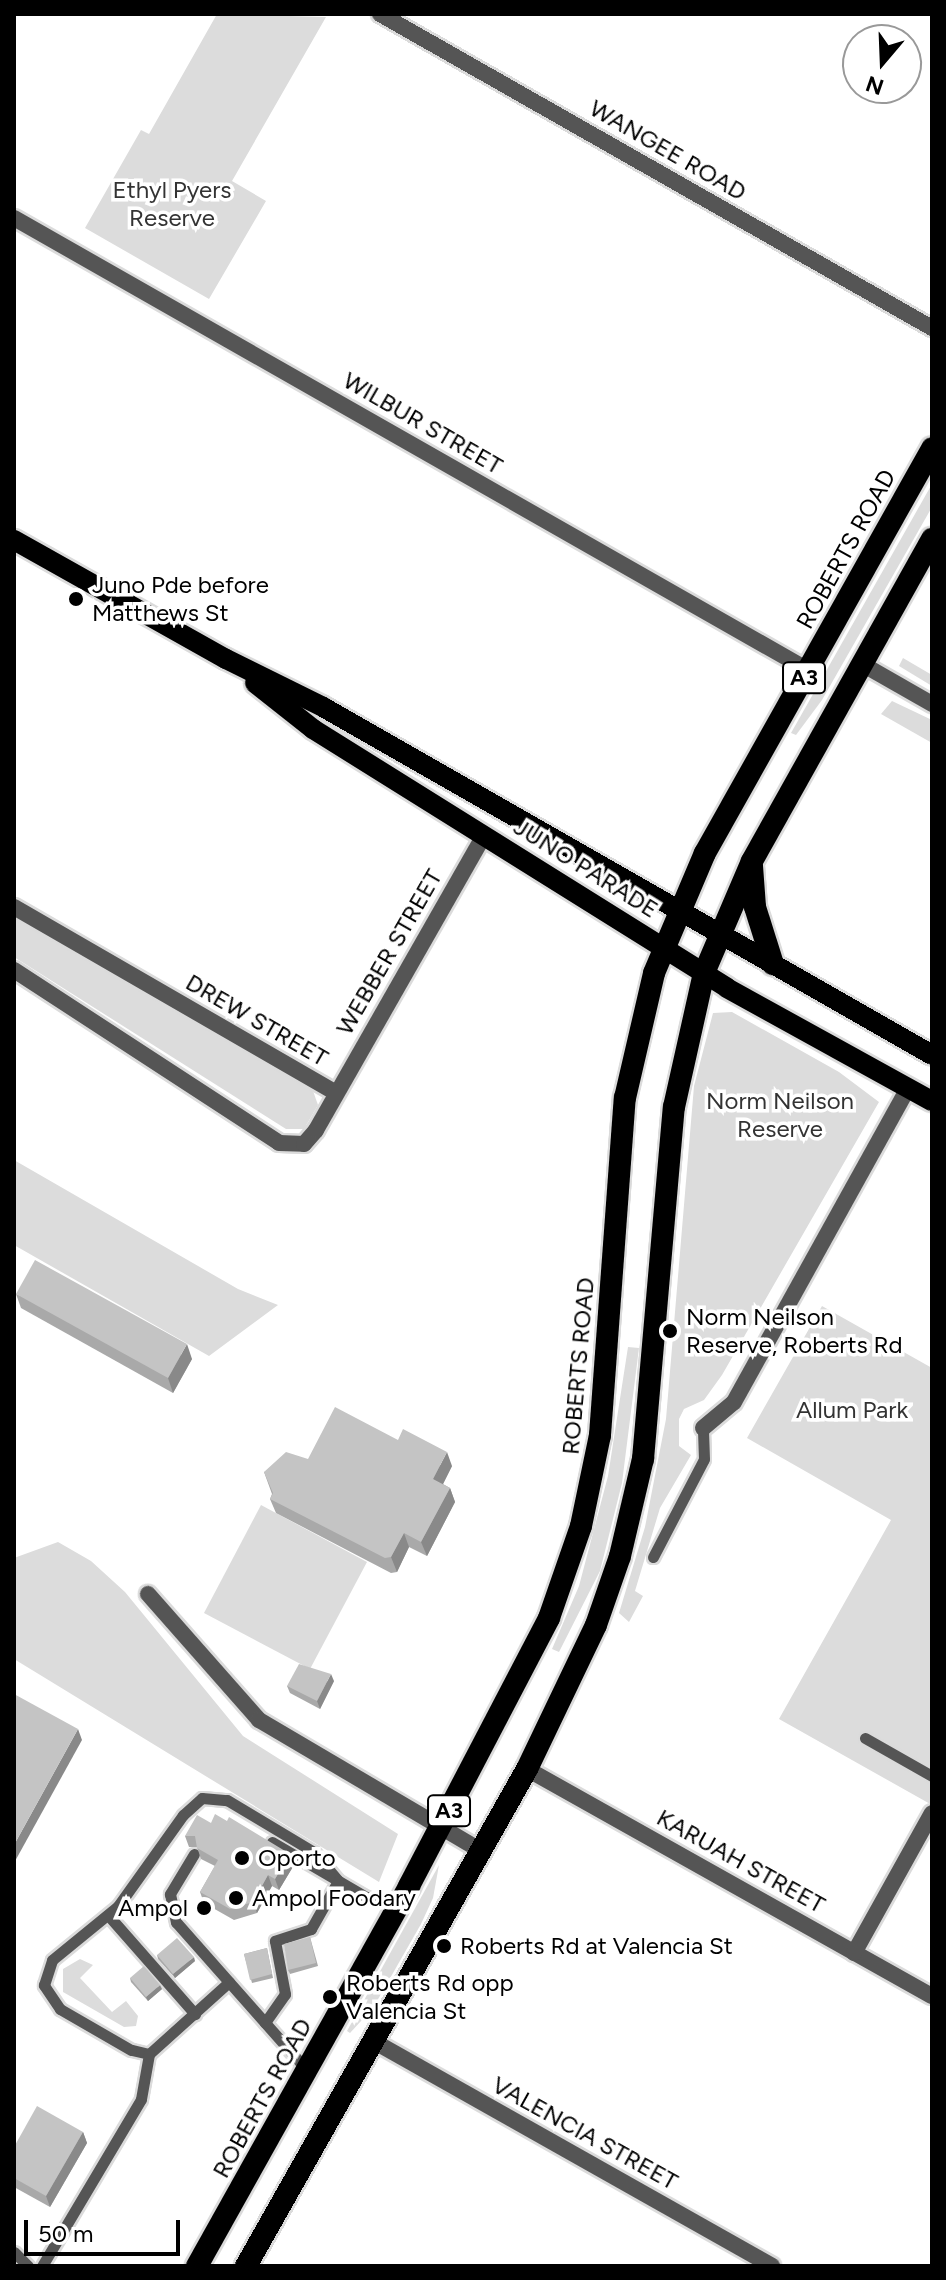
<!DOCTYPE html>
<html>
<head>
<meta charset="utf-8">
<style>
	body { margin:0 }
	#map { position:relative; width:946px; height:2280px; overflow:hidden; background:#fff; font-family:Figtree,sans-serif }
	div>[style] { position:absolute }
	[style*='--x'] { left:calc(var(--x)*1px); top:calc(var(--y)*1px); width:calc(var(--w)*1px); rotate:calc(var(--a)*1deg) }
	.green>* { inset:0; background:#dcdcdc }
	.roads { filter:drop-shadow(2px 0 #dbdbdb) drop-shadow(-2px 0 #dbdbdb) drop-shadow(0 2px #dbdbdb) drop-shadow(0 -2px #dbdbdb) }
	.service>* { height:11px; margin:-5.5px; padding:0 5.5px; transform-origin:5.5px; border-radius:5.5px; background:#555 }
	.minor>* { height:16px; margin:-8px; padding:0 8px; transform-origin:8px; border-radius:8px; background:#555 }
	.primary>* { height:20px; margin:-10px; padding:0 10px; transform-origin:10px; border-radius:10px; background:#000 }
	.trunk>* { height:22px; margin:-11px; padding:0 11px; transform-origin:11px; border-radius:11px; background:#000 }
	.wall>* { inset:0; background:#a9a9a9 }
	.shaded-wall>* { inset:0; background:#898989 }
	.building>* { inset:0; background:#c4c4c4 }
	.dots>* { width:22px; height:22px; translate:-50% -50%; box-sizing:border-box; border:4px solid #fff; border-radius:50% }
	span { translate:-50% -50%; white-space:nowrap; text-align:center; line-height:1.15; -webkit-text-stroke:7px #fff; paint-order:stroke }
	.shield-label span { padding:2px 6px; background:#fff; border:2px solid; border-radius:6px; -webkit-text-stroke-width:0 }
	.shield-label { font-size:22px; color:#000; font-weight:700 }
	.street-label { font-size:24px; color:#000 }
	.park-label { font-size:24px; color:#333 }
	.poi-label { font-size:24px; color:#000 }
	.left { translate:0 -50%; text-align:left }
	.right { translate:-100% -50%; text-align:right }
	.frame { position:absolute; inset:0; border:16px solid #000; pointer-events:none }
	.north { position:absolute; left:842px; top:24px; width:80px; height:80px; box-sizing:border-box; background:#fff; border:2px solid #999; border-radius:50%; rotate:199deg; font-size:22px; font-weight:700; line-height:32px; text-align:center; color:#000 }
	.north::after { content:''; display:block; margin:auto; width:28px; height:36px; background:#000; clip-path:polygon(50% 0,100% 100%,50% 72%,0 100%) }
	.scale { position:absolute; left:24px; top:2220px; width:156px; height:36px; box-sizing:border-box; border:4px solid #000; border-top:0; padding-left:10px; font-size:24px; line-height:28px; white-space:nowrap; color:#000; -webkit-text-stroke:6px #fff; paint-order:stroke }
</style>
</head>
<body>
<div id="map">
	<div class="green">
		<i style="clip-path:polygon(217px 14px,326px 17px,232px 181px,266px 201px,209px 299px,85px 228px,141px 130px,149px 134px)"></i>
		<i style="clip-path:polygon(932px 484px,932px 507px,822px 700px,796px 735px,791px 733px)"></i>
		<i style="clip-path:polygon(903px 658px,932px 675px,932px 686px,899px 666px)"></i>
		<i style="clip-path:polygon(892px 701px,932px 720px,932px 743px,881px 714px)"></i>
		<i style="clip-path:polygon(14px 917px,312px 1088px,318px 1105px,304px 1129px,286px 1129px,14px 957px)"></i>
		<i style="clip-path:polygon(732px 1012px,839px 1072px,879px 1102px,722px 1375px,704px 1400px,684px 1409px,679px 1419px,679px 1446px,691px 1455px,660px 1508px,635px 1591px,643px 1596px,629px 1622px,619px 1613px,645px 1527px,666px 1419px,694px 1086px,713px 1013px)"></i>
		<i style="clip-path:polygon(14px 1160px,238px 1289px,278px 1305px,209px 1356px,14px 1245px)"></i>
		<i style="clip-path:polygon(822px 1306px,932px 1368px,932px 1805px,779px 1719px,891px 1520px,747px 1438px)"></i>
		<i style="clip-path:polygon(628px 1347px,639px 1348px,622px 1483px,600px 1571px,559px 1652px,552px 1649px,579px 1586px,608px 1476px)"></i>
		<i style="clip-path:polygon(261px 1505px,367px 1562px,310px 1669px,204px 1613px)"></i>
		<i style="clip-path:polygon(58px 1542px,91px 1561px,125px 1592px,243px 1736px,398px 1834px,379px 1882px,14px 1659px,14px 1558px)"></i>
		<i style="clip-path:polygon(439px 1865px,433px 1898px,421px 1924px,373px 2008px,350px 2033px,347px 2031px)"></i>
		<i style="clip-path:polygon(80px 1959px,93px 1965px,80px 1978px,112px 2012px,126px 2001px,138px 2016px,136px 2026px,124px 2027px,63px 1992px,63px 1969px)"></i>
	</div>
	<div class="roads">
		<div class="service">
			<i style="--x:653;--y:1557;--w:110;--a:-62.5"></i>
			<i style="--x:704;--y:1459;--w:31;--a:-92"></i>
			<i style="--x:865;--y:1738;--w:77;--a:29.6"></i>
			<i style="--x:272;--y:1842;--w:109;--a:30.3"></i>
			<i style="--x:366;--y:1897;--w:33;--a:14"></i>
			<i style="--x:194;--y:1854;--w:47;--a:121"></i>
			<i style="--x:170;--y:1894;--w:29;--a:78"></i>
			<i style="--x:176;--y:1922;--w:198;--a:48.5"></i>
			<i style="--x:108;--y:1915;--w:132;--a:48.7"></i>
			<i style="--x:229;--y:1982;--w:108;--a:138"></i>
			<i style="--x:149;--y:2054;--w:18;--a:-167"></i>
			<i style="--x:131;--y:2050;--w:82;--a:-150"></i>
			<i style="--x:60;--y:2009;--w:29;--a:-124"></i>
			<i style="--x:44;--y:1985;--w:26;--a:-72"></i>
			<i style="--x:52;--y:1960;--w:85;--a:-39.3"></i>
			<i style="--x:118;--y:1906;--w:112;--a:-54.5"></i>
			<i style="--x:183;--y:1815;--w:25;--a:-42"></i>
			<i style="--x:202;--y:1798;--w:25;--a:5"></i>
			<i style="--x:227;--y:1800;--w:101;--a:30.9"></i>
			<i style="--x:314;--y:1852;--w:38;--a:50"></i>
			<i style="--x:338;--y:1881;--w:55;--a:119.4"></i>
			<i style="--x:311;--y:1929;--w:38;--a:162"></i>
			<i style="--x:275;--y:1941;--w:54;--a:79.3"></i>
			<i style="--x:285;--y:1994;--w:35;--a:125"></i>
			<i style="--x:14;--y:2252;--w:20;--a:45"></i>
			<i style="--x:42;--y:2266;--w:194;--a:-59.3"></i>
			<i style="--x:141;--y:2099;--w:46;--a:-79.9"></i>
		</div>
		<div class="minor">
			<i style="--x:380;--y:14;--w:635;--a:29.63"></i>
			<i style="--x:14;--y:218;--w:914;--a:29.65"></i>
			<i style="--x:862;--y:664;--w:81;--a:29.7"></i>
			<i style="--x:14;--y:907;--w:372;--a:30"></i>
			<i style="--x:14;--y:970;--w:316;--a:33.1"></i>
			<i style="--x:279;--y:1143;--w:25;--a:2"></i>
			<i style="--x:304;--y:1144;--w:18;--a:-49"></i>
			<i style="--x:316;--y:1130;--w:339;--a:-60.3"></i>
			<i style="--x:703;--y:1428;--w:40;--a:-40"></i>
			<i style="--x:734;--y:1402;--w:359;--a:-61"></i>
			<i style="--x:148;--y:1594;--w:168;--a:48.6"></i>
			<i style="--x:259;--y:1720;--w:258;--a:30.5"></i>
			<i style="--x:527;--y:1769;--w:464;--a:29.3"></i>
			<i style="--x:854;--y:1953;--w:160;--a:-60.9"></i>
			<i style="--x:373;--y:2041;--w:458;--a:29.4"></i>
		</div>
		<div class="primary">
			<i style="--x:14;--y:540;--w:243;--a:29.3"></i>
			<i style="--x:226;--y:659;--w:108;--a:26.3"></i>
			<i style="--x:323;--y:707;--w:701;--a:29.74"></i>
			<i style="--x:255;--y:683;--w:74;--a:38.4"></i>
			<i style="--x:313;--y:729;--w:488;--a:32"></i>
			<i style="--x:727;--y:988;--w:234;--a:28.9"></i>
		</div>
		<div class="trunk">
			<i style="--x:752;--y:866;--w:41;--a:85.8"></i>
			<i style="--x:755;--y:907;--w:60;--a:72.5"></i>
			<i style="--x:197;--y:2266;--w:435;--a:-60.8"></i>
			<i style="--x:409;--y:1886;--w:302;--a:-62.4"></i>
			<i style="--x:549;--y:1618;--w:97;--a:-70.8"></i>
			<i style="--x:581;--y:1526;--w:93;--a:-78.2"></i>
			<i style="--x:600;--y:1435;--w:338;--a:-85.8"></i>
			<i style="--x:625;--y:1098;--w:128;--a:-76.9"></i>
			<i style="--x:654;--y:973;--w:130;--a:-67"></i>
			<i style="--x:705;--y:853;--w:464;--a:-60.7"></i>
			<i style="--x:246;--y:2266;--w:571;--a:-60.52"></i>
			<i style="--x:527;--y:1769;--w:160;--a:-64.4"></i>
			<i style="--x:596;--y:1625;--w:73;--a:-70.8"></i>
			<i style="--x:620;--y:1556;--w:100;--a:-76.7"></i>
			<i style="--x:643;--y:1459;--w:353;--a:-85"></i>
			<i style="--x:674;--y:1107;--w:137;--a:-77.4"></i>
			<i style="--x:704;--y:973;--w:122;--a:-66.8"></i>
			<i style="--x:752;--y:861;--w:369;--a:-60.8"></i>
		</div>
	</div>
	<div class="wall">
		<i style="clip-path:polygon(16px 1294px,192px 1359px,173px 1393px,21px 1308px)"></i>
		<i style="clip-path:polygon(308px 1459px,452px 1466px,443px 1484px,450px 1488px,455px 1502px,427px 1556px,409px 1547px,397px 1572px,391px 1573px,276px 1513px,270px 1499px,272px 1494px,264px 1472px)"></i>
		<i style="clip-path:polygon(334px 1681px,320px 1709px,290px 1693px,287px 1686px)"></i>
		<i style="clip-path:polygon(211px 1823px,290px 1854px,294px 1865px,279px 1890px,272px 1886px,257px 1913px,234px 1920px,204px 1903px,200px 1892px,215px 1866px,201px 1859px,197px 1847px,189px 1847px,185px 1836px)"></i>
		<i style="clip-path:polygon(310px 1937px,318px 1966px,290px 1974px,288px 1970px)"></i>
		<i style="clip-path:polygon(267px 1948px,273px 1978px,252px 1983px,244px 1954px)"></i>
		<i style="clip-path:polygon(157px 1955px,195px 1961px,175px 1978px,158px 1959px)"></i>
		<i style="clip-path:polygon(130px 1978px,162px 1989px,148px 2001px,131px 1982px)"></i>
		<i style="clip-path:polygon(83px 2132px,87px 2143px,50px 2207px,14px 2187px,14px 2147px)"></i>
	</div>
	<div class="shaded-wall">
		<i style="clip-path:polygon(187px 1344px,192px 1359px,173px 1393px,168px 1378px)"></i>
		<i style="clip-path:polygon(447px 1452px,452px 1466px,438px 1494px,433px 1479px)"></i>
		<i style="clip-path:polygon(450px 1488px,455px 1502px,427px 1556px,421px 1542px)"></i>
		<i style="clip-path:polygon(404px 1533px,409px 1547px,397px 1572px,391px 1557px)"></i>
		<i style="clip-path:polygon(331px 1674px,334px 1681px,320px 1709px,317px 1701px)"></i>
		<i style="clip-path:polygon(78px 1729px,82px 1740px,14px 1863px,14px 1845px)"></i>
		<i style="clip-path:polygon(290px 1854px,294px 1865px,279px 1890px,275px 1879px)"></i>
		<i style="clip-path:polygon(268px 1875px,272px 1886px,257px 1913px,253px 1902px)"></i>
		<i style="clip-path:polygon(194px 1957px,195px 1961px,175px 1978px,173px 1974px)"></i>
		<i style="clip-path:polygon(160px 1985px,162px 1989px,148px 2001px,146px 1997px)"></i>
		<i style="clip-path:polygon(83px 2132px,87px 2143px,50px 2207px,46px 2196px)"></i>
	</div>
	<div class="building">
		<i style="clip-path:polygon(35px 1260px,187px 1344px,168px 1378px,16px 1294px)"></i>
		<i style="clip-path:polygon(335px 1407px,398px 1440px,403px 1429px,447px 1452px,433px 1479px,450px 1488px,421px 1542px,404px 1533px,391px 1557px,385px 1558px,270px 1499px,273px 1493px,264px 1472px,286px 1452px,308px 1459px)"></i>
		<i style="clip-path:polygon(299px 1664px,331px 1674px,317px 1701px,287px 1686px)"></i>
		<i style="clip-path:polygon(14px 1694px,78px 1729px,14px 1845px)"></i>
		<i style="clip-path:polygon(215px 1814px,227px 1821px,229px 1817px,290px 1854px,275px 1879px,268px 1875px,253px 1902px,230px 1909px,200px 1892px,218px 1860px,197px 1848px,195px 1836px,185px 1836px,197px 1815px,211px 1823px)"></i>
		<i style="clip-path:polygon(310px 1937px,316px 1963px,288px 1970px,284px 1944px)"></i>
		<i style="clip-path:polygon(177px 1938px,194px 1957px,173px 1974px,157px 1955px)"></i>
		<i style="clip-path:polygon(267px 1948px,272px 1974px,250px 1980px,244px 1954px)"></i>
		<i style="clip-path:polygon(144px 1966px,160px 1985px,146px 1997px,130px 1978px)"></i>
		<i style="clip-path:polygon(37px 2106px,83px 2132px,46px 2196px,14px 2178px,14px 2147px)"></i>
	</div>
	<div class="dots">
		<i style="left:76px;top:599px;background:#000"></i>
		<i style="left:670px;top:1331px;background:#000"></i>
		<i style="left:242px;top:1858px;background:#000"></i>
		<i style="left:236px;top:1898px;background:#000"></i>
		<i style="left:204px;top:1908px;background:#000"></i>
		<i style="left:444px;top:1946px;background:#000"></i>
		<i style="left:330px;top:1997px;background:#000"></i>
	</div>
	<div class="shield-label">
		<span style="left:804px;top:678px">A3</span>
		<span style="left:449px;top:1811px">A3</span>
	</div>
	<div class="street-label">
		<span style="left:668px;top:150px;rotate:30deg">WANGEE ROAD</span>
		<span style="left:423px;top:423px;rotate:30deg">WILBUR STREET</span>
		<span style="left:846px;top:549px;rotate:-61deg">ROBERTS ROAD</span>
		<span style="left:586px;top:868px;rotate:32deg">JUNO PARADE</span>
		<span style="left:389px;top:952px;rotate:-60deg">WEBBER STREET</span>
		<span style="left:257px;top:1020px;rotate:30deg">DREW STREET</span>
		<span style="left:578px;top:1366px;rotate:-85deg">ROBERTS ROAD</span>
		<span style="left:741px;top:1861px;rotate:29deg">KARUAH STREET</span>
		<span style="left:262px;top:2098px;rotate:-61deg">ROBERTS ROAD</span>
		<span style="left:585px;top:2133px;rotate:29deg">VALENCIA STREET</span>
	</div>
	<div class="park-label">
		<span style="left:172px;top:204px">Ethyl Pyers<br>Reserve</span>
		<span style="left:780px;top:1115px">Norm Neilson<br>Reserve</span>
		<span style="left:852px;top:1410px">Allum Park</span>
	</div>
	<div class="poi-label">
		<span class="left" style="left:92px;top:599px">Juno Pde before<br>Matthews St</span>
		<span class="left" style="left:686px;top:1331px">Norm Neilson<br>Reserve, Roberts Rd</span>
		<span class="left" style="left:258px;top:1858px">Oporto</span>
		<span class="left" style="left:252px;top:1898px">Ampol Foodary</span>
		<span class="right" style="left:188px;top:1908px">Ampol</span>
		<span class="left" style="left:460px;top:1946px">Roberts Rd at Valencia St</span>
		<span class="left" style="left:346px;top:1997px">Roberts Rd opp<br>Valencia St</span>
	</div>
	<div class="frame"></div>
	<div class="north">N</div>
	<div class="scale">50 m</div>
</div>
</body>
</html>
